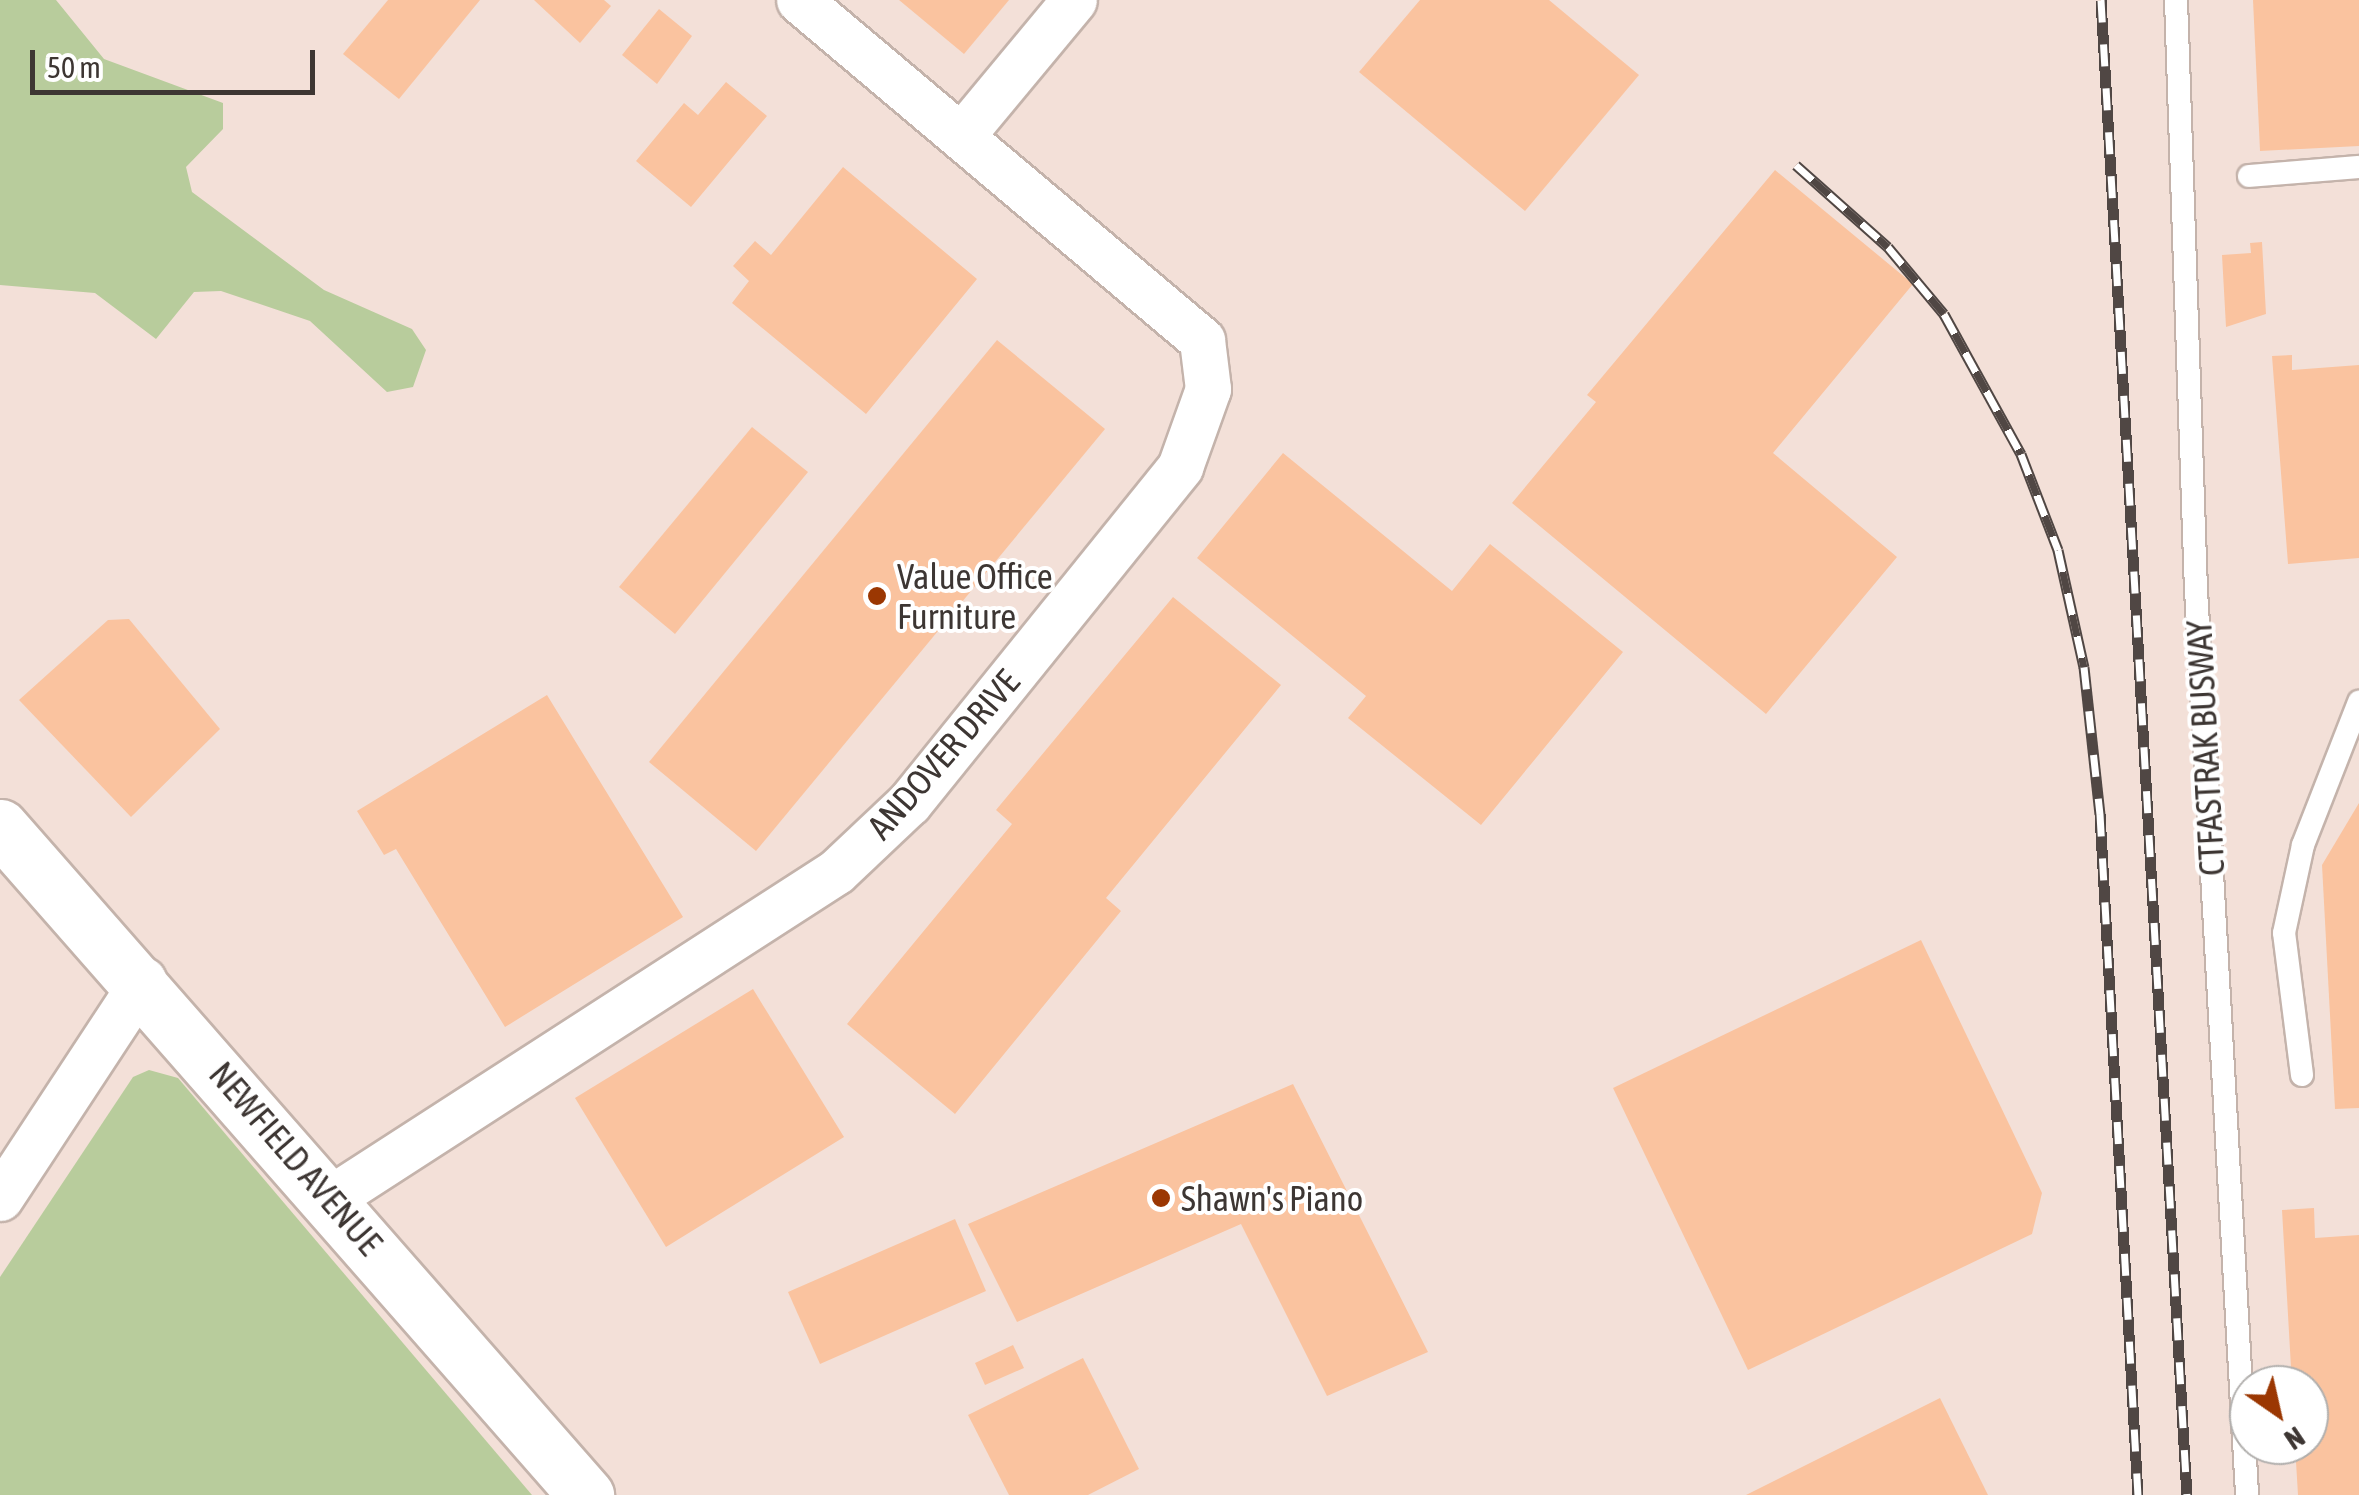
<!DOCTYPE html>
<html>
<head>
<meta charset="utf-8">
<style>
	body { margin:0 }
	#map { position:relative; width:2359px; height:1495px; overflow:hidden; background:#f3e0d8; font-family:"Asap Condensed",sans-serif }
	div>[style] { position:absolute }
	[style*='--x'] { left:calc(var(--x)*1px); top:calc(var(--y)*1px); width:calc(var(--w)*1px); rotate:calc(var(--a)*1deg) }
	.green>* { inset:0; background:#b8cc9c }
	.building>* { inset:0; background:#fac39f }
	.roads { filter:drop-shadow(2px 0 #c4b3ab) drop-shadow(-2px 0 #c4b3ab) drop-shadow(0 2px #c4b3ab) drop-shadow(0 -2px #c4b3ab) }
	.lane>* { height:22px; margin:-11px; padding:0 11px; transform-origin:11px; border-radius:11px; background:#fff }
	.street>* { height:45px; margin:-22.5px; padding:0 22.5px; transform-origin:22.5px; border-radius:22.5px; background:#fff }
	.secondary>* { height:55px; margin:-27.5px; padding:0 27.5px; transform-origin:27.5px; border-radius:27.5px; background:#fff }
	.rail>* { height:11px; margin-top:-5.5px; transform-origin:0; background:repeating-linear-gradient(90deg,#fff 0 22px,#504744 0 44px); box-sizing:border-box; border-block:2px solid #504744 }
	.dots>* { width:28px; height:28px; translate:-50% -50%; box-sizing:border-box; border:5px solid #fff; border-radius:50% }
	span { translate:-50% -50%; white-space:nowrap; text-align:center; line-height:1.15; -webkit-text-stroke:8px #fff; paint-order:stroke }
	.poi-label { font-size:35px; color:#3d3633 }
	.left { translate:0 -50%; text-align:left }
	.street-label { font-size:35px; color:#3d3633 }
	.north { position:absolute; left:2229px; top:1365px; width:100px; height:100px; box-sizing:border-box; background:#fff; border:2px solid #b1afad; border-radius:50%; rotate:146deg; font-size:28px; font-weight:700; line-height:40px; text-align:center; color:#3d3633 }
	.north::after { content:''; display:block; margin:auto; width:35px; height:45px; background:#9b3702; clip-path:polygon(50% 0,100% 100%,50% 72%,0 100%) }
	.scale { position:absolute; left:30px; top:50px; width:285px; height:45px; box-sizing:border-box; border:5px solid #3d3633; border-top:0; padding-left:12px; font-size:30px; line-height:35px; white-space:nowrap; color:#3d3633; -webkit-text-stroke:8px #fff; paint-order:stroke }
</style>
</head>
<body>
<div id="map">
	<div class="green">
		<i style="clip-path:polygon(0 0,56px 0,104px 59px,223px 103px,223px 129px,186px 167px,192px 192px,324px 290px,412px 329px,426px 350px,413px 387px,387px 392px,310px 321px,221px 291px,194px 292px,156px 339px,95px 293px,0 285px)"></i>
		<i style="clip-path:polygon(149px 1070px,178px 1078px,532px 1495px,0 1495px,0 1277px,133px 1077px)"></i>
	</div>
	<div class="building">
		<i style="clip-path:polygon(388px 0,480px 0,399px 99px,343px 54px)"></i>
		<i style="clip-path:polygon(534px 0,604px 0,611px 6px,580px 43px)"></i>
		<i style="clip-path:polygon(899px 0,1009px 0,964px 54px)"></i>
		<i style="clip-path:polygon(1420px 0,1549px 0,1639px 75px,1525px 211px,1359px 72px)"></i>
		<i style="clip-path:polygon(2253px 0,2359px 0,2359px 146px,2260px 151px)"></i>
		<i style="clip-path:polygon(659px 9px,692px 36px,657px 84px,622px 55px)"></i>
		<i style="clip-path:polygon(726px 82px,767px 116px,691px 207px,636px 161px,684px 103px,698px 115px)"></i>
		<i style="clip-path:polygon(843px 167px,977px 279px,866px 414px,732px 303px,749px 281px,733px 266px,755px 241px,771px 255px)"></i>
		<i style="clip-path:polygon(1775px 170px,1913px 284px,1773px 453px,1897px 557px,1766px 714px,1512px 503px,1596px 402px,1587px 395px)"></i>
		<i style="clip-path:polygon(2262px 242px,2266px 314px,2226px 327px,2222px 255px,2251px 253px,2250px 243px)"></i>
		<i style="clip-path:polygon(997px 340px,1105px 429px,756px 851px,649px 762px)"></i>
		<i style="clip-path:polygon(2292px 355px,2292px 370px,2359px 365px,2359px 558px,2288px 564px,2272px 356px)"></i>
		<i style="clip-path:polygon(752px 427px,808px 472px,675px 634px,619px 587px)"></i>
		<i style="clip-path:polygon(1283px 453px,1452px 591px,1490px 544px,1623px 652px,1481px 825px,1348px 718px,1366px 696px,1197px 558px)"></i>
		<i style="clip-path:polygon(1173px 597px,1281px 685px,1106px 898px,1121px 911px,955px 1114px,847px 1024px,1012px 824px,996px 810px)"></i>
		<i style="clip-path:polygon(129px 619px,220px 729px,131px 817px,19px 700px,108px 620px)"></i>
		<i style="clip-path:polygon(547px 695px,683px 917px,505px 1027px,396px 849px,384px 855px,357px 811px)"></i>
		<i style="clip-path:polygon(2359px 803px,2359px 1108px,2335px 1109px,2322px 865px)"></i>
		<i style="clip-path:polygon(1921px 940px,2042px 1193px,2032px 1234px,1748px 1370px,1613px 1088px)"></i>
		<i style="clip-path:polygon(753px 989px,844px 1137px,666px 1247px,575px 1098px)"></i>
		<i style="clip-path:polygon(1293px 1084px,1428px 1352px,1327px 1396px,1241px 1224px,1017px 1322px,968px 1224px)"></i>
		<i style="clip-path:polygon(2314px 1208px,2315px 1238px,2359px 1235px,2359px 1495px,2298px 1495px,2295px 1445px,2309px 1445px,2309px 1385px,2292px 1385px,2282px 1210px)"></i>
		<i style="clip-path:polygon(955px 1219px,986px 1291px,820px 1364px,788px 1292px)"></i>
		<i style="clip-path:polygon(1013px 1345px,1024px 1368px,985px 1385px,975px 1363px)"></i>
		<i style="clip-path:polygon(1083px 1358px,1139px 1469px,1088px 1495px,1009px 1495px,968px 1415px)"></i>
		<i style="clip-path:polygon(1940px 1398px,1988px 1495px,1746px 1495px)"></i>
	</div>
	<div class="roads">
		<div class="lane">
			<i style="--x:2176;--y:0;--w:590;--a:88.06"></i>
			<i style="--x:2196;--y:590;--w:906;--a:86.77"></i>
			<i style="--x:2249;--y:176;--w:110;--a:-4.7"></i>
			<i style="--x:2302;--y:1075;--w:143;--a:-97.2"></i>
			<i style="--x:2284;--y:933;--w:90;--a:-77.8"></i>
			<i style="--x:2303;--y:845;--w:154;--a:-68.6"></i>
		</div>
		<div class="street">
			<i style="--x:962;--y:135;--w:175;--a:-50.3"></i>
			<i style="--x:0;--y:1198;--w:261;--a:-56.7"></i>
			<i style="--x:331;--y:1198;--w:602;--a:-32.87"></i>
			<i style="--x:837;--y:871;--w:99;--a:-43.4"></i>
			<i style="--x:909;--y:803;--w:432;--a:-51.1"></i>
			<i style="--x:1180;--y:467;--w:83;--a:-70.3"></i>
			<i style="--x:1208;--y:389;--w:49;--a:-97"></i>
			<i style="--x:1202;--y:340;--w:527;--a:-139.85"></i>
		</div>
		<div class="secondary">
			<i style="--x:0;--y:827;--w:889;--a:48.74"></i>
		</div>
	</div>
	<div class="rail">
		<i style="--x:2101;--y:0;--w:1497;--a:86.71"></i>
		<i style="--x:1796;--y:165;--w:123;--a:41.7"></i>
		<i style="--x:1888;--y:247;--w:87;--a:50.1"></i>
		<i style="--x:1944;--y:314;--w:160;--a:61.2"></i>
		<i style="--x:2021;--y:454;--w:103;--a:68.9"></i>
		<i style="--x:2058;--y:550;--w:120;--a:77.5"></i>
		<i style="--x:2084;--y:667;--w:148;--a:83.8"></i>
		<i style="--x:2100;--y:814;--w:682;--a:86.81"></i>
	</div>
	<div class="dots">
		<i style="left:877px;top:596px;background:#9b3702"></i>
		<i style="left:1161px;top:1198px;background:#9b3702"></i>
	</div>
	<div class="poi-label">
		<span class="left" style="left:897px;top:596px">Value Office<br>Furniture</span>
		<span class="left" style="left:1181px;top:1198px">Shawn's Piano</span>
	</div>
	<div class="street-label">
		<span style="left:2205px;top:748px;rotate:-93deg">CTFASTRAK BUSWAY</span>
		<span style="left:943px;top:754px;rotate:-49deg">ANDOVER DRIVE</span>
		<span style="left:296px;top:1158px;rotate:49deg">NEWFIELD AVENUE</span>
	</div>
	<div class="north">N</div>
	<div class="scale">50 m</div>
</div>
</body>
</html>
